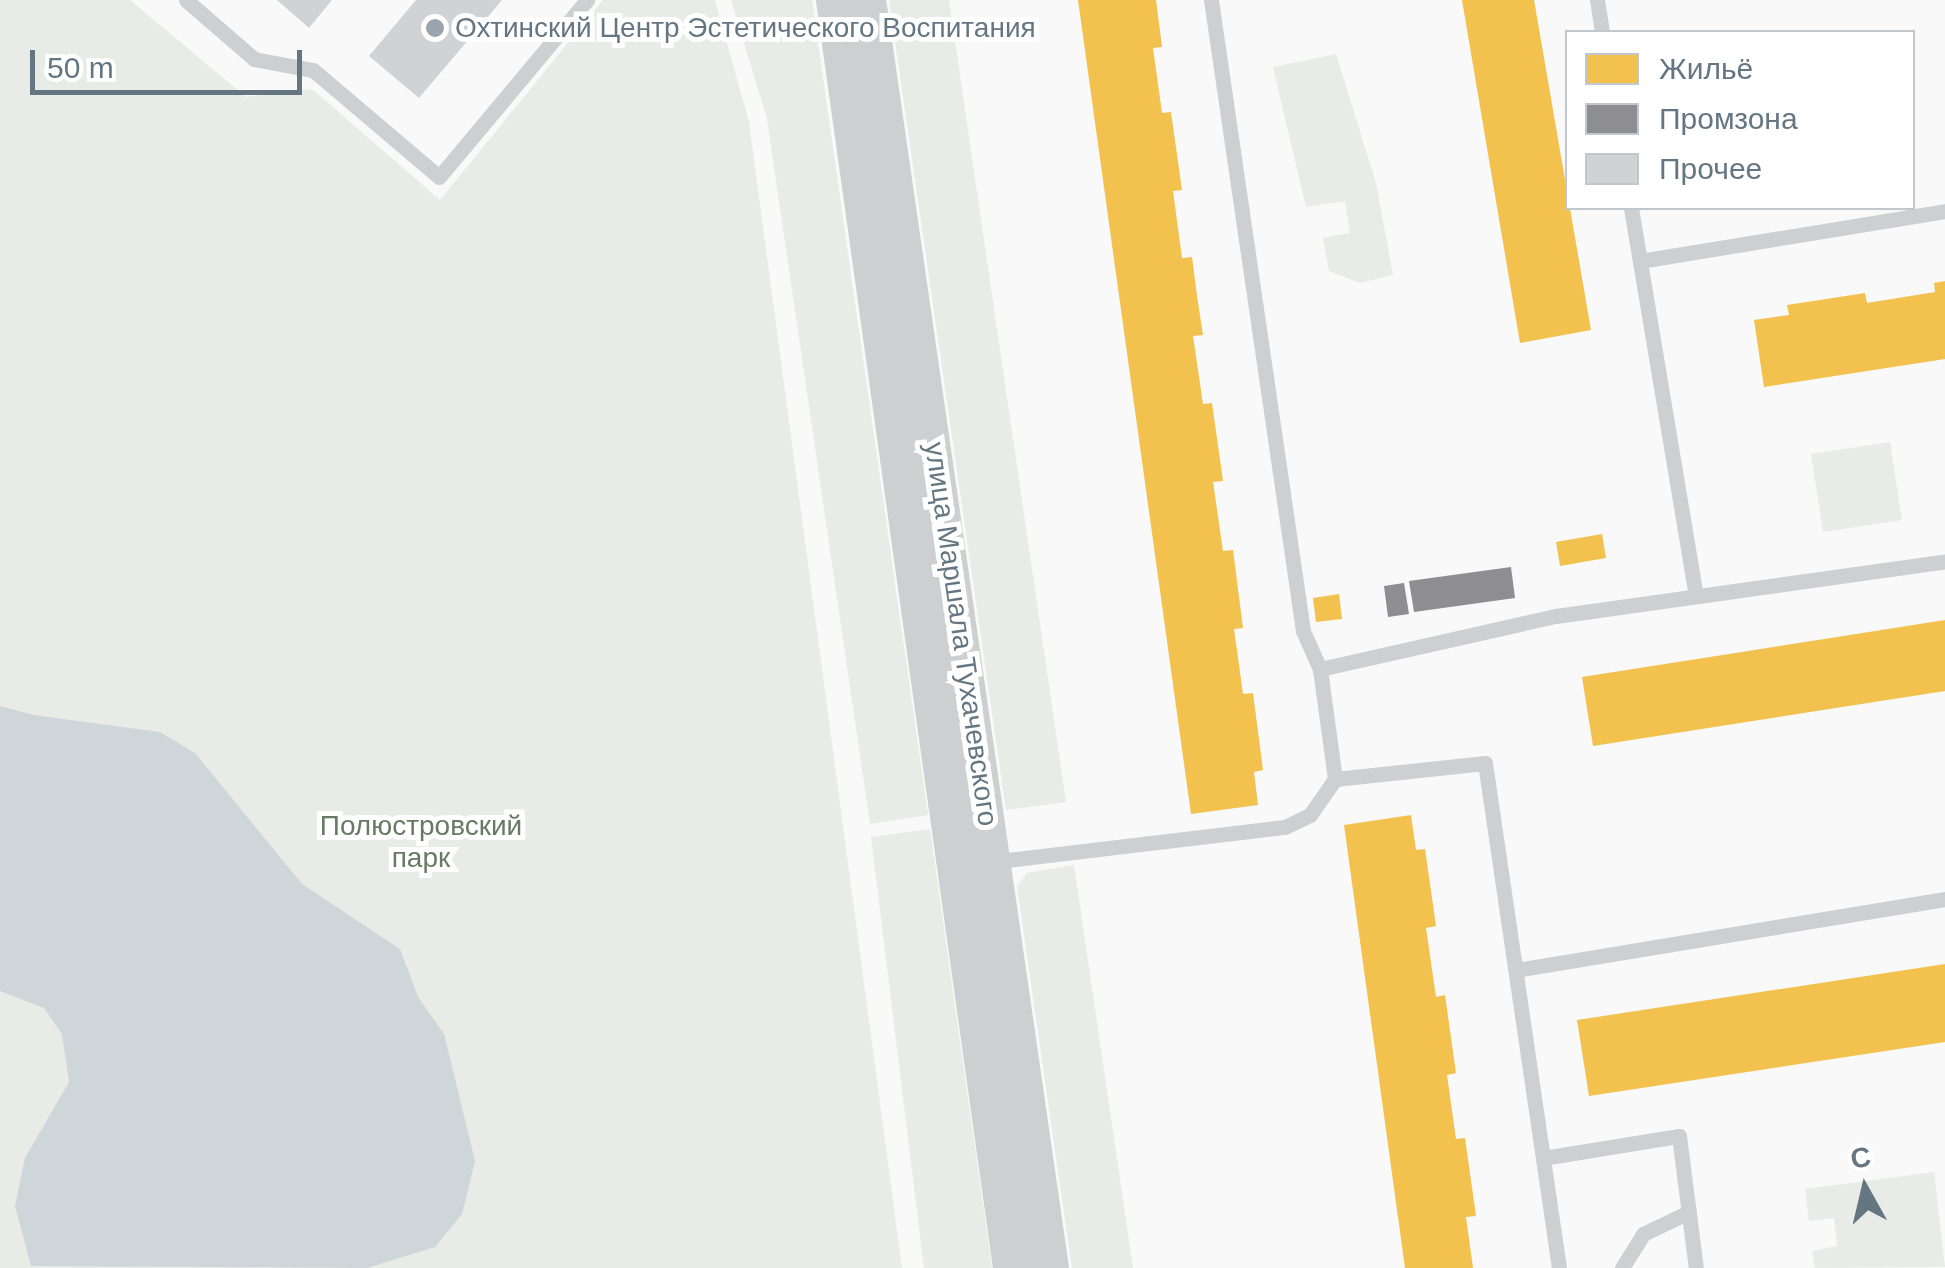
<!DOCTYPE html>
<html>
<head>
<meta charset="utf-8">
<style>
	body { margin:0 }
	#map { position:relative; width:1945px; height:1268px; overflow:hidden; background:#f9f9f9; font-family:Arial,sans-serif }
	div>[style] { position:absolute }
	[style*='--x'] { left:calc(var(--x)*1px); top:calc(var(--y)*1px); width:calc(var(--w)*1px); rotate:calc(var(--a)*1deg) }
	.green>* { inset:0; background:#e8ebe6 }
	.water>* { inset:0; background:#ced6d9 }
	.homes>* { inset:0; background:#f2c14e }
	.industry>* { inset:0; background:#8d8d92 }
	.building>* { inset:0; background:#d0d2d3 }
	.service>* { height:15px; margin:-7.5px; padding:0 7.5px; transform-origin:7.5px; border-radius:7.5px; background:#cecfd0 }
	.tertiary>* { height:38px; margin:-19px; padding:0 19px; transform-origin:19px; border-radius:19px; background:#cecfd0 }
	.dots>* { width:28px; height:28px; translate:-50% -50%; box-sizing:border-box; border:5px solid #fff; border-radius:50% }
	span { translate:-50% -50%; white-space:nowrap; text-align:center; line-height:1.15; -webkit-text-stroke:10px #fff; paint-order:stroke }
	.poi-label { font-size:28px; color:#657683 }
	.left { translate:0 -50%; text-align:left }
	.street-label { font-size:28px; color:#657683 }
	.park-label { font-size:28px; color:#687a64 }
	.legend { position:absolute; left:1565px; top:30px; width:350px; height:180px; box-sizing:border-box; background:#fff; border:2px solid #c1c8cd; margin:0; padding:12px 18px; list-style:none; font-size:30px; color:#657683 }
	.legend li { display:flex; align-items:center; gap:20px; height:50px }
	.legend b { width:50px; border:2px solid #c1c8cd }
	.north { position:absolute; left:1815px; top:1138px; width:100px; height:100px; -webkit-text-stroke:8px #fff; paint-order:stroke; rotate:352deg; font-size:28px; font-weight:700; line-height:40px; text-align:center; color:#657683 }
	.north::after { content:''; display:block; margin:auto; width:35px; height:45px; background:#657683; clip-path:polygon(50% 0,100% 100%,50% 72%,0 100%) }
	.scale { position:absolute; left:30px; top:50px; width:272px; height:45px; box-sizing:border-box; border:5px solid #657683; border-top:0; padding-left:12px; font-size:30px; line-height:35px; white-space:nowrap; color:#657683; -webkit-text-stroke:8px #fff; paint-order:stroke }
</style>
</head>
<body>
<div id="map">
	<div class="green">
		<i style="clip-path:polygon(0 0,130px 0,246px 97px,312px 89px,440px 200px,603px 0,715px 0,749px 122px,902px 1268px,0 1268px)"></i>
		<i style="clip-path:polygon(731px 0,812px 0,928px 815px,870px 824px,767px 119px)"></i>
		<i style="clip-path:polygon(889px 0,949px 0,1066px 802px,1006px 810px)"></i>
		<i style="clip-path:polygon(1336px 54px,1376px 183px,1393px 275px,1360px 283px,1329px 271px,1323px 238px,1350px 233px,1345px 201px,1306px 207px,1273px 67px)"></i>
		<i style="clip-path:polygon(1890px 442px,1902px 520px,1823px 532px,1811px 454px)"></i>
		<i style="clip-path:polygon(930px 829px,992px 1268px,924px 1268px,871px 837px)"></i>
		<i style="clip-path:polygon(1074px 865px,1133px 1268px,1072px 1268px,1017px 887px,1027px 873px)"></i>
		<i style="clip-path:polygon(1934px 1172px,1945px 1267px,1815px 1268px,1812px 1251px,1837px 1246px,1834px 1218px,1809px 1221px,1805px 1189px)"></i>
	</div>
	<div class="water">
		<i style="clip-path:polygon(0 706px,33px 715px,160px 732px,195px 753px,302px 884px,400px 949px,418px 997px,444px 1034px,475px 1161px,462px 1214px,435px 1247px,367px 1268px,31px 1266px,15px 1206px,25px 1158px,69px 1082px,62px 1034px,44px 1008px,0 991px)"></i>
	</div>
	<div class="homes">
		<i style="clip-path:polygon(1078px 0,1156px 0,1162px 47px,1153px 48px,1162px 113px,1171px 112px,1182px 190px,1173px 191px,1182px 258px,1192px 257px,1197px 296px,1203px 335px,1193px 336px,1203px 404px,1212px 403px,1223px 481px,1213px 482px,1223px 551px,1233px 550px,1243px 628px,1234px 629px,1243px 694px,1253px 693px,1263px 770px,1254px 772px,1258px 805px,1191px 814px)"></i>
		<i style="clip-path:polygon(1462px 0,1534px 0,1591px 330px,1520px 343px)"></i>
		<i style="clip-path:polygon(1945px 281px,1945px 359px,1764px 387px,1754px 320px,1789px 315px,1787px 305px,1865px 293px,1867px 303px,1935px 292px,1934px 283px)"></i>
		<i style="clip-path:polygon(1602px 534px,1606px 558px,1560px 566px,1556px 542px)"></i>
		<i style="clip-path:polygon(1339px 594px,1342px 619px,1316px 622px,1313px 598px)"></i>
		<i style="clip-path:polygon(1945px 620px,1945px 691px,1593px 746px,1582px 677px)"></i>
		<i style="clip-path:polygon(1411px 815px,1416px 850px,1425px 849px,1436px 926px,1426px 928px,1436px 997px,1445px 995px,1456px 1073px,1447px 1075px,1456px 1139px,1465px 1138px,1476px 1216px,1466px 1217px,1473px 1268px,1405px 1268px,1344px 825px)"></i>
		<i style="clip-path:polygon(1945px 964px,1945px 1042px,1589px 1096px,1577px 1020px)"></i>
	</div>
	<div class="industry">
		<i style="clip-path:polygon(1511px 567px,1515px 598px,1414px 612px,1409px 581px)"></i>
		<i style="clip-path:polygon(1404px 583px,1409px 614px,1388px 617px,1384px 586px)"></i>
	</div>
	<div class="building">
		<i style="clip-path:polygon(277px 0,332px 0,309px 28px)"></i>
		<i style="clip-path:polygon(416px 0,502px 0,419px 98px,369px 56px)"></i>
	</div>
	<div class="service">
		<i style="--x:186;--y:0;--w:90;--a:40.9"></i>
		<i style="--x:254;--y:59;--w:60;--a:10.6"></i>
		<i style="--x:313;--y:70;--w:165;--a:40.3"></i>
		<i style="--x:439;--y:177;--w:231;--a:-50.1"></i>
		<i style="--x:1211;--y:0;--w:638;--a:81.7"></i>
		<i style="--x:1303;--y:631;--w:42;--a:65.9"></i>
		<i style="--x:1320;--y:669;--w:242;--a:-12.7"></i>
		<i style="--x:1556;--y:616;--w:393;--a:-8"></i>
		<i style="--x:1597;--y:0;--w:32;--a:81"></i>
		<i style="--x:1631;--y:208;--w:392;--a:80.5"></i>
		<i style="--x:1640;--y:261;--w:309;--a:-9.3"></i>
		<i style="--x:1335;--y:779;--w:151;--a:-6.1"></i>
		<i style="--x:1485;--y:763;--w:510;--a:81.66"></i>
		<i style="--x:990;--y:862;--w:297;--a:-6.8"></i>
		<i style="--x:1285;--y:827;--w:28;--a:-26"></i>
		<i style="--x:1310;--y:815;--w:44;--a:-55.2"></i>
		<i style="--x:1335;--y:779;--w:111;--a:-97.8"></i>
		<i style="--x:1516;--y:970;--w:435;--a:-9.4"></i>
		<i style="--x:1543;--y:1158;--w:138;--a:-9.2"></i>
		<i style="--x:1679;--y:1136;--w:133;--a:82.7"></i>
		<i style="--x:1622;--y:1268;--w:40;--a:-58"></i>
		<i style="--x:1643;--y:1234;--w:51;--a:-25.6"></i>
	</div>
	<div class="tertiary">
		<i style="--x:835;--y:0;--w:1280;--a:82.05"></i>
		<i style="--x:867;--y:0;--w:1281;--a:81.79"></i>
	</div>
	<div class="dots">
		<i style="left:435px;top:28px;background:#99a4ac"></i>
	</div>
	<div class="poi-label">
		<span class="left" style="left:455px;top:28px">Охтинский Центр Эстетического Воспитания</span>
	</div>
	<div class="street-label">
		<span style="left:961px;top:634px;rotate:82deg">улица Маршала Тухачевского</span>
	</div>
	<div class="park-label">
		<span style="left:421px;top:842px">Полюстровский<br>парк</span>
	</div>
	<ul class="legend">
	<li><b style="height:28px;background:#f2c14e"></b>Жильё</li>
	<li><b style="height:28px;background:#8d8d92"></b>Промзона</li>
	<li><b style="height:28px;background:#d0d2d3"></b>Прочее</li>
	</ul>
	<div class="north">С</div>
	<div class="scale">50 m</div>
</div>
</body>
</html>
